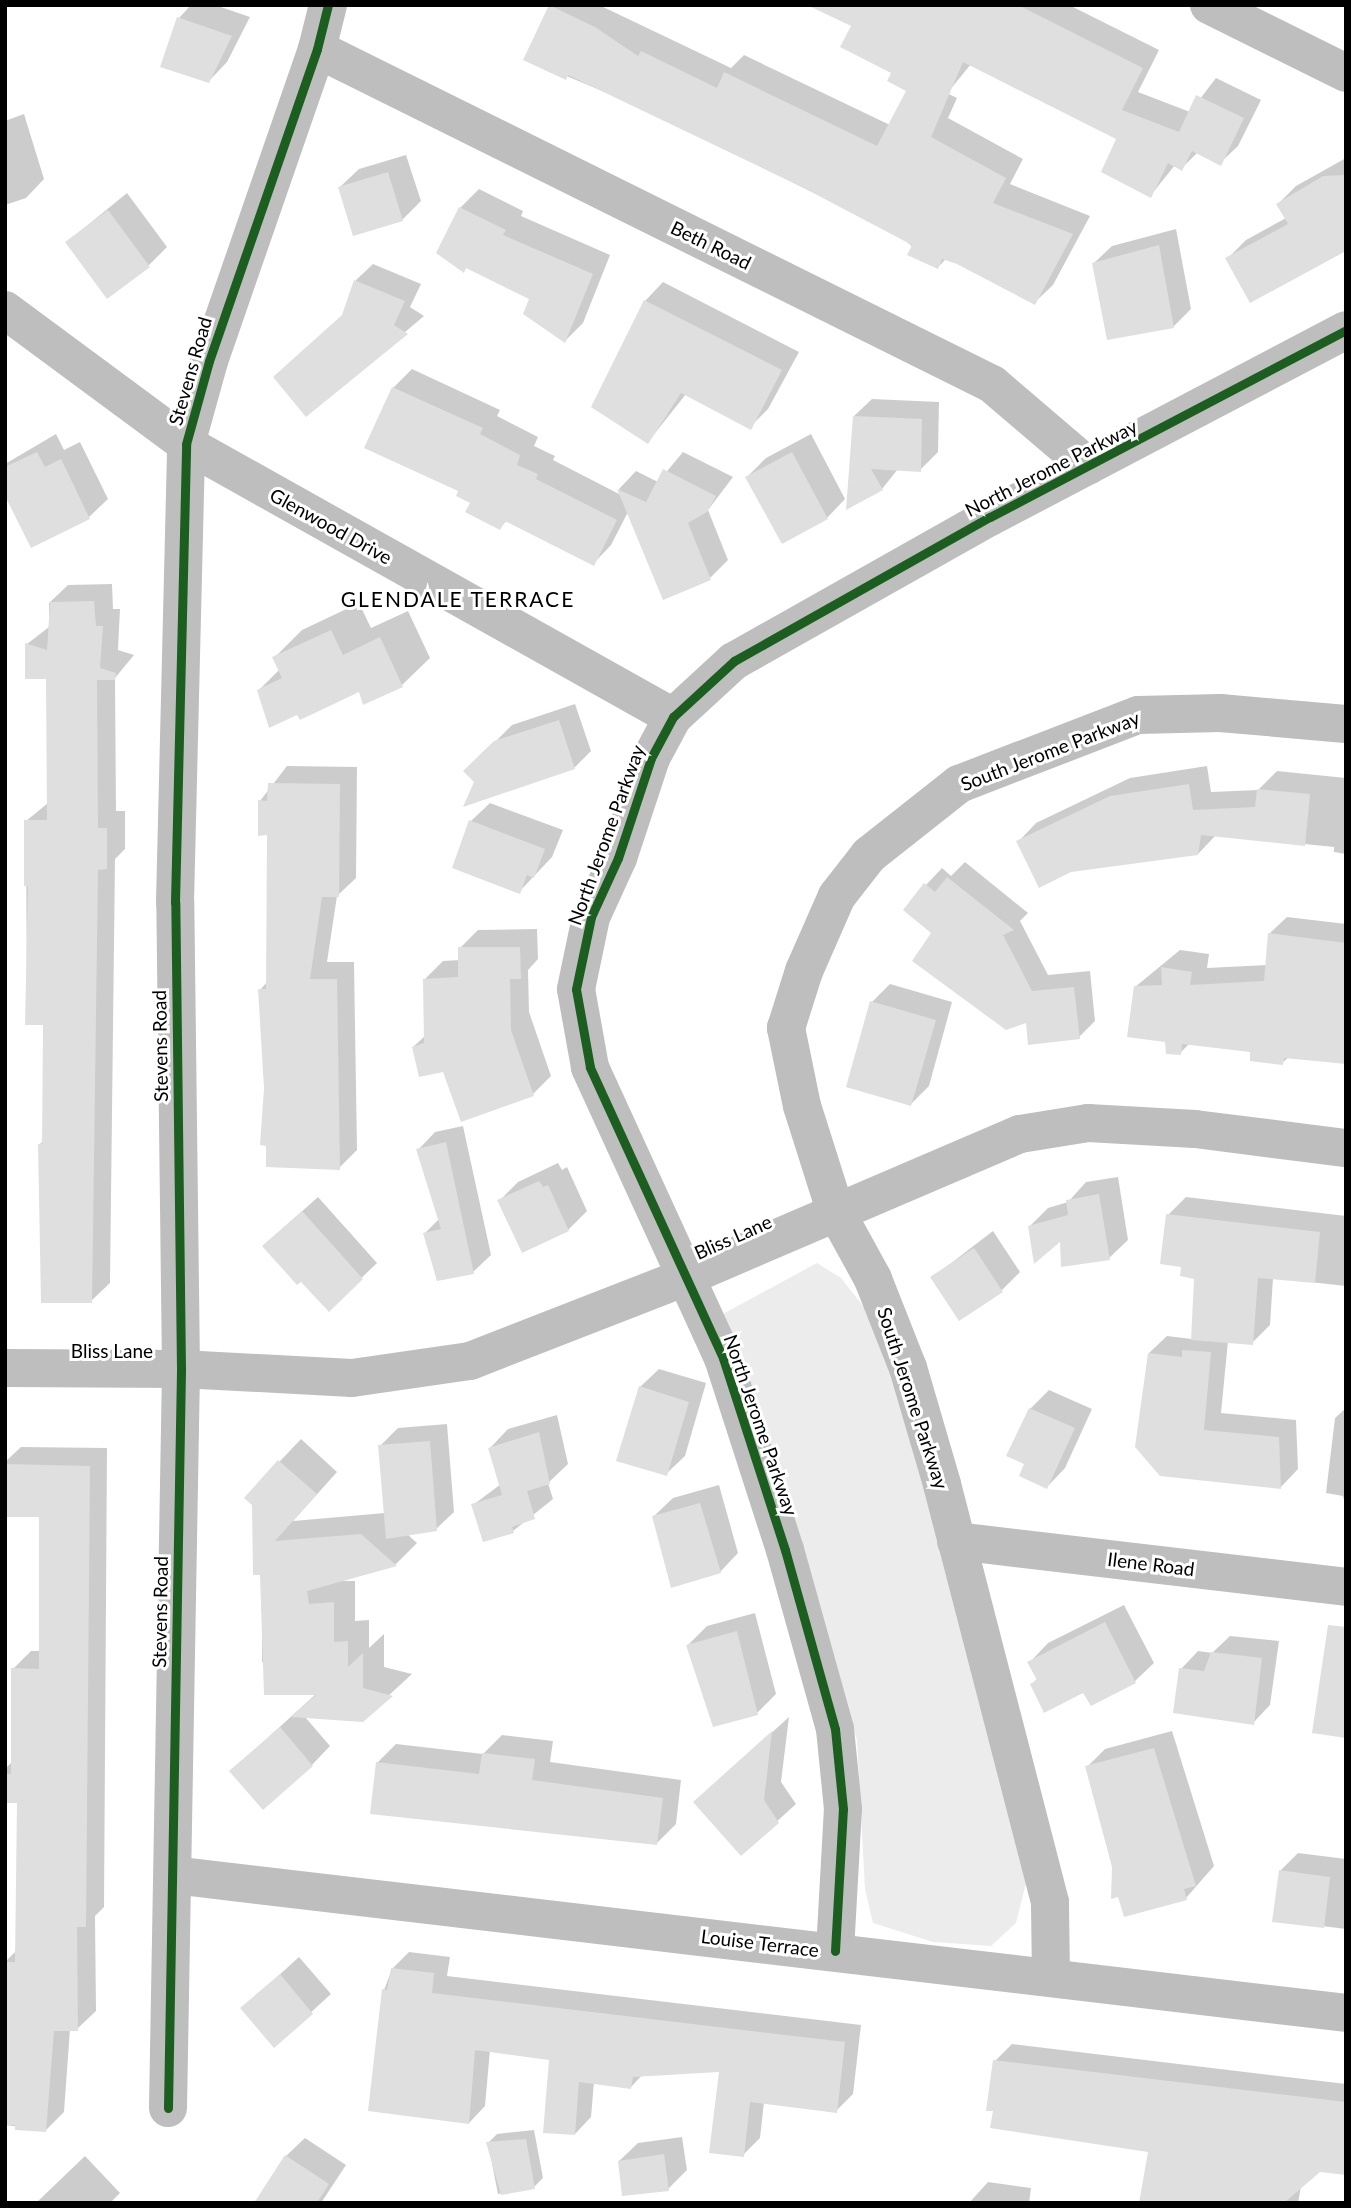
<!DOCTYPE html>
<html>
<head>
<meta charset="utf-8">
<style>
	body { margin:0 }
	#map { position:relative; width:1351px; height:2208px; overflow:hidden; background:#fff; font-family:Lato,sans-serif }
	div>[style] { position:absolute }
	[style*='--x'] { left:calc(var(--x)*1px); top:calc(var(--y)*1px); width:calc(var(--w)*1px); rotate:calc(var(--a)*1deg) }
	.green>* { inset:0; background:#ececec }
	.shadow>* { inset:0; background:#0003 }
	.building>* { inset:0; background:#dfdfdf }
	.minor>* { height:38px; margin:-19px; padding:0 19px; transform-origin:19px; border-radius:19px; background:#bebebe }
	.cycleway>* { height:9px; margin:-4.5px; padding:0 4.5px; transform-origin:4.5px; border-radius:4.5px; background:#1b5e20 }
	span { translate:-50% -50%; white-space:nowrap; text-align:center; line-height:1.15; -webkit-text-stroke:6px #fff; paint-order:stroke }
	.street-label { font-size:19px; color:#000 }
	.neighbourhood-label { font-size:21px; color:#000; letter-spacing:2px }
	.frame { position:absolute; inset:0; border:7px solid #000; pointer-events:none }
</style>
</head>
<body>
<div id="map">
	<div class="green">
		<i style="clip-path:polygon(817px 1263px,841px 1278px,879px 1326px,949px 1566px,1026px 1883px,1016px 1923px,991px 1946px,933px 1942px,873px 1923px,865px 1889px,857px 1740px,778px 1467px,721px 1315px)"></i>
	</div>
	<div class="shadow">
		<i style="clip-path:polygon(191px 5px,215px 5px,250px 17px,227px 62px,209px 81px,179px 18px)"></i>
		<i style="clip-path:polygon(553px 5px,599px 5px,731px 68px,744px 55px,890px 125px,922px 81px,957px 98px,948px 118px,1023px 159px,1010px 184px,1090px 216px,1053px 285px,1034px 303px,958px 262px,946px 259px,938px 267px,898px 235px,645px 109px,526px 59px)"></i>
		<i style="clip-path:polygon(840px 5px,1069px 5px,1159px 50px,1138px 92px,1190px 112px,1216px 78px,1261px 100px,1238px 146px,1220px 163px,1198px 152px,1182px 168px,1175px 165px,1151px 195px,1118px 138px,971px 64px,949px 91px)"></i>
		<i style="clip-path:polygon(24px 114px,44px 179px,26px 198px,5px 205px,5px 121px)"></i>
		<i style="clip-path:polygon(406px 155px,421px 201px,402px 220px,340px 187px,359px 169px)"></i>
		<i style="clip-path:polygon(1346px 158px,1346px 249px,1228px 258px,1246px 240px,1286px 218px,1278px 204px,1296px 186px)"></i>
		<i style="clip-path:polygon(479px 189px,523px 211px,521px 216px,610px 255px,583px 323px,565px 341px,531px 298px,467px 267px,464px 270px,460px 208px)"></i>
		<i style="clip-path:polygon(127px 193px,167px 247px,148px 266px,67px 242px)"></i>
		<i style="clip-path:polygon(1176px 229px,1191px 309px,1173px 327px,1094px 263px,1112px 246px)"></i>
		<i style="clip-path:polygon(373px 264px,421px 284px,410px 307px,424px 316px,307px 415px,356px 280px)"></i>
		<i style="clip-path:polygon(663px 282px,799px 352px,768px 409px,750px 427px,686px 394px,648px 442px,593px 407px,645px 301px)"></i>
		<i style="clip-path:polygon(412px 369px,500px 410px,497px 416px,538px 437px,534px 446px,555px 456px,553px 460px,621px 495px,619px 489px,636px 471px,658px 482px,683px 452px,733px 477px,708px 510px,728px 560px,710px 578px,628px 512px,611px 545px,593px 564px,507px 520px,500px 528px,461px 490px,366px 447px,393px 388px)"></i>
		<i style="clip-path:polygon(872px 399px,939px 402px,938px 452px,920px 470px,898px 469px,882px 489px,848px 507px,854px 416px)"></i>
		<i style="clip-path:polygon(56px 434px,64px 450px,80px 442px,108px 499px,89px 517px,5px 492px,5px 464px)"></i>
		<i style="clip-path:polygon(811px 434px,845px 499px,827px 518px,747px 477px,766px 458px)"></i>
		<i style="clip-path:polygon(112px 584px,113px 609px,120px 609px,118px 650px,134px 655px,115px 678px,116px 811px,125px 811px,125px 849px,115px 859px,110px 1283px,91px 1301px,40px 1144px,44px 1140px,44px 1024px,27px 1023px,26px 821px,48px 803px,48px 678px,27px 644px,49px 627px,49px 603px,68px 585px)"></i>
		<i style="clip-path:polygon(359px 603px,371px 628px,408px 611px,430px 658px,402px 685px,364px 703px,360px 690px,298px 712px,259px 690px,279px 670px,274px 658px,302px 630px)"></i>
		<i style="clip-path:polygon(575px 704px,591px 751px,574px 768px,476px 781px,466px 771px,512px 725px)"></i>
		<i style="clip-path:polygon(287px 766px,357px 767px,356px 878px,337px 896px,327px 962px,354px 962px,357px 1150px,339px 1168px,268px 1165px,260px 990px,268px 981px,268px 833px,260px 801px)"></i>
		<i style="clip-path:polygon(1207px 766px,1211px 792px,1258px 790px,1277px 771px,1346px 778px,1346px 854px,1334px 852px,1334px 847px,1216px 835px,1198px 854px,1018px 842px,1036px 823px,1130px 778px)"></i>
		<i style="clip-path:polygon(490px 803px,563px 830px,552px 857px,519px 892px,471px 821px)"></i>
		<i style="clip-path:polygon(965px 862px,1028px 913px,1020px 921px,1048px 975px,1090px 971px,1095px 1021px,1079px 1037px,1027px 1021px,926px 885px,942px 868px,951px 876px)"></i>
		<i style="clip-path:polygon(1287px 917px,1346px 924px,1346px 1063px,1289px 1057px,1282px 1063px,1252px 1050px,1190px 1043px,1180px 1053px,1167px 1040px,1135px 987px,1180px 950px,1209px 954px,1207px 968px,1267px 965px,1269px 934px)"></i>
		<i style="clip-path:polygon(537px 929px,538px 959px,528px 970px,529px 1012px,551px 1076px,533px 1094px,445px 1070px,413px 1047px,426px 1035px,425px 979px,443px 961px,460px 960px,460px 948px,478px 930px)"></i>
		<i style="clip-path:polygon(890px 984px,952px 1002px,929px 1086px,911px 1104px,872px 1002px)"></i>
		<i style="clip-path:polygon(463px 1126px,491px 1255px,473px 1272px,425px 1233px,440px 1218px,418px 1150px,435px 1132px)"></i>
		<i style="clip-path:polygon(558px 1163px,562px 1170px,567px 1167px,587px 1211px,568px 1230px,523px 1251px,499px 1201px,518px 1182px)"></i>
		<i style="clip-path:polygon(1118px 1177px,1128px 1240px,1109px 1258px,1030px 1226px,1048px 1208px,1068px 1202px,1086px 1182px)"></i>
		<i style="clip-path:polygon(318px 1197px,377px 1263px,329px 1309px,280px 1231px)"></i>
		<i style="clip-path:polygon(1186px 1197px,1346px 1216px,1346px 1286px,1273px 1278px,1270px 1325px,1252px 1343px,1228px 1341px,1221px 1413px,1296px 1420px,1298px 1469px,1281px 1487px,1161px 1474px,1149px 1353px,1167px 1336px,1192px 1339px,1196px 1277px,1183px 1265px,1168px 1215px)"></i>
		<i style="clip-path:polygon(993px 1231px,1020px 1272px,1002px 1290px,933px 1277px)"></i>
		<i style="clip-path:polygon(659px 1369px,706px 1383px,685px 1456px,666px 1474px,640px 1387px)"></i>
		<i style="clip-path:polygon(1049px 1390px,1092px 1409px,1065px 1468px,1047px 1487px,1027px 1463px,1009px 1455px,1030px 1409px)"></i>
		<i style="clip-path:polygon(1346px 1408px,1346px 1506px,1343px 1496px,1326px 1493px,1335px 1418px)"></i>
		<i style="clip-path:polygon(557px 1415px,568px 1464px,548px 1483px,553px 1499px,513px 1531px,473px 1505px,501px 1484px,490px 1448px,508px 1429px)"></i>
		<i style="clip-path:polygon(447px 1424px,454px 1512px,436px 1529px,407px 1534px,417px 1543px,396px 1564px,338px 1581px,355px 1581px,355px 1621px,369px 1620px,369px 1648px,384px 1634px,384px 1667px,412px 1674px,362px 1720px,305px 1717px,330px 1746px,312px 1765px,231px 1771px,317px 1693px,262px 1662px,262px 1573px,254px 1505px,246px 1497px,301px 1439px,337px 1472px,293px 1521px,385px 1513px,380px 1446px,398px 1428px)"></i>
		<i style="clip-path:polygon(21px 1447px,107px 1448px,104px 1907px,95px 1916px,96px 2011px,77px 2029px,70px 2029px,64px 2112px,46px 2130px,5px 2125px,5px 1962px,17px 1950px,18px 1801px,5px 1801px,5px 1769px,13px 1761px,13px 1669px,31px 1651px,41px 1651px,41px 1515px,5px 1515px,5px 1462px)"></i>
		<i style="clip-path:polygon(719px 1485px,738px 1553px,720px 1572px,654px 1516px,673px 1498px)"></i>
		<i style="clip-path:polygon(1124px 1605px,1154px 1663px,1135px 1681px,1091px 1704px,1084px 1690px,1032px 1684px,1038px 1678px,1030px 1662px,1048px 1643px)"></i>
		<i style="clip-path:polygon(755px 1613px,776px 1694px,757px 1713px,688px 1645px,707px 1626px)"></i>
		<i style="clip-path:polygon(1230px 1636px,1279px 1641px,1270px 1705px,1253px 1723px,1181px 1669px,1198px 1651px,1212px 1653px)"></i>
		<i style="clip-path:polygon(789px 1717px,781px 1782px,796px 1804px,741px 1854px,695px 1802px)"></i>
		<i style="clip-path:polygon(1172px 1731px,1214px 1866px,1186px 1898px,1114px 1867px,1087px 1767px,1105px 1749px)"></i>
		<i style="clip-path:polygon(502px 1735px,553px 1741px,550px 1762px,681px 1780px,676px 1824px,657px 1843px,377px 1763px,396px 1744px,483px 1754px)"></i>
		<i style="clip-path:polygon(1298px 1853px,1346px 1859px,1346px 1929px,1274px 1920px,1280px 1871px)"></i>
		<i style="clip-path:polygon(409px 1952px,450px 1957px,447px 1976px,861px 2025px,853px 2094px,836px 2111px,764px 2102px,760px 2138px,743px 2155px,721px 2070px,643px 2074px,631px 2087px,594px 2082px,591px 2117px,575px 2134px,551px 2058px,490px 2050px,485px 2106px,469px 2123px,384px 1990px,392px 1969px)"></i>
		<i style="clip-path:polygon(299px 1957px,331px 1994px,274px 2046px,243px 2008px)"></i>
		<i style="clip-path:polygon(1012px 2044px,1346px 2084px,1346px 2172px,1319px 2170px,1301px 2186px,1298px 2203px,1141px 2203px,1150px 2150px,995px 2110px,995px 2061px)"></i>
		<i style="clip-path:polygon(534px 2130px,543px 2178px,534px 2187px,498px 2194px,488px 2143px,497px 2134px)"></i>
		<i style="clip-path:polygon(682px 2137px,687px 2170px,668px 2189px,619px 2161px,638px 2143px)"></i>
		<i style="clip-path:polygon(305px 2138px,346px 2165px,321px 2203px,269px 2203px,286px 2156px)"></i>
		<i style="clip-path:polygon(85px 2156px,120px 2193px,110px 2203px,36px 2203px)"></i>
		<i style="clip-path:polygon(988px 2182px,1031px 2188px,1029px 2203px,969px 2203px)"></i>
	</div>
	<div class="building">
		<i style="clip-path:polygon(549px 5px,595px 27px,638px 56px,641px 51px,717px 88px,724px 72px,877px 146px,906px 91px,887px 81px,891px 73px,840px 47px,851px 26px,807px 5px,1018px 5px,1143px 68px,1122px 110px,1179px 132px,1196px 95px,1244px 118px,1221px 166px,1192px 151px,1182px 171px,1168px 163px,1151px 198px,1101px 172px,1116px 139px,963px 62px,931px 137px,1006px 178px,993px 203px,1073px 234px,1035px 305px,957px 264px,942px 259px,938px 269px,907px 255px,912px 245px,804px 188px,568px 75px,566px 80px,523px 60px)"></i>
		<i style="clip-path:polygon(177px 17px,232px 36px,209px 83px,160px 67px)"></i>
		<i style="clip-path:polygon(388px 172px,403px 221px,353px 236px,338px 187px)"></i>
		<i style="clip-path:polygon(1346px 175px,1346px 251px,1250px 303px,1225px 258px,1288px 224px,1276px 204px,1323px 176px)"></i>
		<i style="clip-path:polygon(459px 207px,506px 230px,503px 235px,593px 274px,565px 343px,523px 314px,529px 299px,466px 268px,464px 273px,436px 253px)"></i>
		<i style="clip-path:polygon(108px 210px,150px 267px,107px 299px,65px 242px)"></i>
		<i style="clip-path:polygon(1159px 245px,1174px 328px,1107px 340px,1092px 263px)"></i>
		<i style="clip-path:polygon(354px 280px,405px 301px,394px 325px,408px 334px,306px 417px,273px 377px,342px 315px)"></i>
		<i style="clip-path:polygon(644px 300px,782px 370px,751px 430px,681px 393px,648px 444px,591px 407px)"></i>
		<i style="clip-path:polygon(392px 387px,483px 428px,480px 434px,520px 455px,517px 465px,538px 474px,536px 479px,617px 520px,594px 566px,505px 521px,500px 530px,465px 512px,470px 503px,456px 496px,458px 491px,364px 448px)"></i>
		<i style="clip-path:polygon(853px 416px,922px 419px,921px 472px,871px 469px,883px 490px,846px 510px)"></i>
		<i style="clip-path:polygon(37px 452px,45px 467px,61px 459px,90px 519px,31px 548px,5px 496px,5px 467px)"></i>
		<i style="clip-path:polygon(792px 452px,828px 519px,782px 544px,745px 477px)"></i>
		<i style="clip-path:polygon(663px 469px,716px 496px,707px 512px,688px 523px,711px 580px,663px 600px,617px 489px,646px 502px)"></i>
		<i style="clip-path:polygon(94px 601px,96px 626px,103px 626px,100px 668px,116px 673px,115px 680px,97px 680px,98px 828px,107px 828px,107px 869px,98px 870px,92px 1303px,41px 1303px,38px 1144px,42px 1144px,43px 1025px,25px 1025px,28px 886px,24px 886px,24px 820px,47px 820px,46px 679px,25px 679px,25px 643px,47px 650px,50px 602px)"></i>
		<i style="clip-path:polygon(331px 630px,343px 655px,380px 637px,403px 687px,363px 705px,359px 692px,300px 720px,297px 715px,269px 728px,257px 690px,282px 678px,272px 657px)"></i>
		<i style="clip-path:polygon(559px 720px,575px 769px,463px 807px,474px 782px,463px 771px,494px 741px)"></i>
		<i style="clip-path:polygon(268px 783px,340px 784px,339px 897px,322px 897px,310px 979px,337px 979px,340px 1170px,266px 1167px,266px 1146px,260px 1145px,264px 1088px,258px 989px,266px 989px,267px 835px,258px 836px,258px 800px,267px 801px)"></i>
		<i style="clip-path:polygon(1189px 784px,1193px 810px,1255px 807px,1257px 789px,1310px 794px,1305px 846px,1201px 835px,1198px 855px,1071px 872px,1039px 888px,1016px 841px,1110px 796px)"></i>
		<i style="clip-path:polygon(469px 820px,545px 849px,534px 878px,527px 875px,520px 894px,452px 868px)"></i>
		<i style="clip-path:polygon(947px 877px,1014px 930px,1003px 935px,1032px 991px,1074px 987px,1080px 1039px,1028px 1045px,1026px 1023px,1006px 1030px,912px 961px,931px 933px,903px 910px,924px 883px,935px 892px)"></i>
		<i style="clip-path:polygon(1268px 933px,1346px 943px,1346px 1064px,1284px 1058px,1283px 1065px,1250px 1061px,1250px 1052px,1182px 1044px,1181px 1055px,1166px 1054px,1165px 1042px,1127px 1037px,1134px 986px,1162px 985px,1161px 967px,1192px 972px,1190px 985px,1264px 981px)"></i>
		<i style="clip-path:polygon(458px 947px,520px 947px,521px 979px,510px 979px,511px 1030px,534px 1096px,461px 1122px,443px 1072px,419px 1077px,412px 1047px,424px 1043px,423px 979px,458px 977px)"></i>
		<i style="clip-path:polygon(870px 1001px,936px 1020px,911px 1106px,846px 1087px)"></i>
		<i style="clip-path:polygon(446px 1142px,474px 1274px,437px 1281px,423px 1233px,441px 1229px,416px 1149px)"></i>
		<i style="clip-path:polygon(539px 1181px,543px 1187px,548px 1185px,569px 1231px,522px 1253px,497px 1200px)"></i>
		<i style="clip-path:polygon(1099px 1194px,1110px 1260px,1061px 1267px,1060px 1242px,1034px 1264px,1028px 1226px,1068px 1215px,1066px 1200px)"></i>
		<i style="clip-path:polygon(302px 1211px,363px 1279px,329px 1312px,301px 1282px,297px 1285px,262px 1246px)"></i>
		<i style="clip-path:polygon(1166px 1214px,1320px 1232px,1315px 1283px,1258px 1278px,1253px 1345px,1191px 1340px,1194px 1279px,1180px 1276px,1181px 1267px,1160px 1264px)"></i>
		<i style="clip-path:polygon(974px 1248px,1003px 1292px,959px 1321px,930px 1277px)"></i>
		<i style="clip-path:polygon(1182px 1350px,1211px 1352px,1204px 1430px,1279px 1437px,1281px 1489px,1160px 1476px,1135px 1447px,1148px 1353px,1182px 1357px)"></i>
		<i style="clip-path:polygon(639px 1386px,689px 1402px,667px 1476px,616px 1461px)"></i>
		<i style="clip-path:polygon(1029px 1408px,1075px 1428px,1047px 1489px,1019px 1476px,1024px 1464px,1006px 1456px)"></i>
		<i style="clip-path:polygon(539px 1432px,550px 1484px,527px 1491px,535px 1519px,512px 1527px,514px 1533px,483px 1542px,471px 1504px,502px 1495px,488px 1448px)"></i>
		<i style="clip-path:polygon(430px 1441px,437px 1531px,386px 1539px,378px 1445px)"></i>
		<i style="clip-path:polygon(278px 1460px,317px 1494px,275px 1541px,361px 1534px,397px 1566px,307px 1591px,309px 1604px,334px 1602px,334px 1642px,348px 1641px,348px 1667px,363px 1653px,363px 1688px,393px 1696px,363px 1722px,290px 1717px,316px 1695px,264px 1695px,260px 1575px,253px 1575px,252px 1505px,244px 1498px)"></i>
		<i style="clip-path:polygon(5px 1464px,90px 1466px,86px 1927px,77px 1927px,78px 2031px,54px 2031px,46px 2132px,15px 2130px,15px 2125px,5px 2125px,5px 1962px,15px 1962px,17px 1803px,5px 1803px,5px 1774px,11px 1774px,11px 1668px,39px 1669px,39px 1517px,5px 1517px)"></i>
		<i style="clip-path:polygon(700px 1503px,721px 1573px,671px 1588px,652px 1516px)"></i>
		<i style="clip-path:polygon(1105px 1622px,1136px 1683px,1091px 1706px,1083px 1693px,1044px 1713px,1030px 1684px,1037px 1680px,1027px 1662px)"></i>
		<i style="clip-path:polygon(1328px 1625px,1346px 1627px,1346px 1738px,1312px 1733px)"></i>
		<i style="clip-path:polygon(737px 1631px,758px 1715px,713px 1727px,686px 1645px)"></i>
		<i style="clip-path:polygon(1211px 1652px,1262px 1658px,1254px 1725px,1173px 1713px,1179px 1668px,1204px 1671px)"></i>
		<i style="clip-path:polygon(280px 1727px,313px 1766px,263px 1810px,229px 1771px)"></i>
		<i style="clip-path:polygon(772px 1731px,764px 1800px,779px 1823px,741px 1856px,693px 1802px)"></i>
		<i style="clip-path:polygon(1154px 1748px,1196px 1886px,1184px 1889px,1187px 1900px,1124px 1917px,1118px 1897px,1111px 1899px,1112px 1867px,1085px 1766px)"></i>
		<i style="clip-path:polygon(482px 1753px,535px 1759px,532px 1780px,663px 1798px,657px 1845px,370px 1814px,376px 1762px,479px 1774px)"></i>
		<i style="clip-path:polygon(1279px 1870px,1330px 1877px,1324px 1928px,1272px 1922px)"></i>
		<i style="clip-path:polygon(391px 1968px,434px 1973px,432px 1993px,845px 2042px,837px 2113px,750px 2102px,744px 2157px,709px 2153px,719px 2072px,633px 2077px,631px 2089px,579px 2082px,575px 2135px,543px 2133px,549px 2060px,475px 2050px,469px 2124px,368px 2111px,382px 1989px,387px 1990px)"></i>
		<i style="clip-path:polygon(280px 1974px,313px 2014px,274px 2048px,240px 2008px)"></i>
		<i style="clip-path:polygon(993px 2060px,1346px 2102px,1346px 2175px,1320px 2172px,1284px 2203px,1139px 2203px,1148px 2152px,990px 2128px,993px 2111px,986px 2111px)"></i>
		<i style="clip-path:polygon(526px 2139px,535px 2189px,501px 2195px,486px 2142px)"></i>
		<i style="clip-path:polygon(664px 2154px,669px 2191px,622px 2196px,618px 2161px)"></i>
		<i style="clip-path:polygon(285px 2155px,329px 2184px,317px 2203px,254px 2203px)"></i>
	</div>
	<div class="minor">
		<i style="--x:1209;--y:5;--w:153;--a:26.4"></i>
		<i style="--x:317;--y:49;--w:754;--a:26.4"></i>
		<i style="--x:992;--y:384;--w:126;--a:40.5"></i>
		<i style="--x:5;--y:310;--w:225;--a:36.5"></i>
		<i style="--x:186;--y:444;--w:558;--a:29.27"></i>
		<i style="--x:5;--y:1368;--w:176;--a:0.3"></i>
		<i style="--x:181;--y:1369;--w:171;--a:3"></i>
		<i style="--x:352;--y:1378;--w:119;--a:-8.2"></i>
		<i style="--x:470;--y:1361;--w:232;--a:-21.3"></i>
		<i style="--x:686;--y:1277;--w:363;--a:-23.2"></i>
		<i style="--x:1020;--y:1134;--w:69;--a:-9.2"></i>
		<i style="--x:1088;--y:1123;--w:107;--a:3.2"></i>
		<i style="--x:1195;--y:1129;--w:152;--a:7.2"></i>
		<i style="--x:956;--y:1541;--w:393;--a:6.7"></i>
		<i style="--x:173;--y:1875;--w:1181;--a:6.71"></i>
		<i style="--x:835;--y:1951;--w:142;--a:-86.8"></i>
		<i style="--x:843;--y:1809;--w:80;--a:-95.7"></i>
		<i style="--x:835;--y:1729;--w:186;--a:-105.6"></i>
		<i style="--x:785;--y:1550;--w:202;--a:-107.9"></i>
		<i style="--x:723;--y:1358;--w:320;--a:-114.6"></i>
		<i style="--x:590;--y:1067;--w:79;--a:-100.2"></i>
		<i style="--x:576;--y:989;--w:74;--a:-78.2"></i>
		<i style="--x:591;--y:917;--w:65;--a:-65.4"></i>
		<i style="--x:618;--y:858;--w:105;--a:-71.7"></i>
		<i style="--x:651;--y:758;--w:47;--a:-61.8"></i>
		<i style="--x:673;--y:717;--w:83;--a:-42.6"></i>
		<i style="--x:734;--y:661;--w:294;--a:-29.4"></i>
		<i style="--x:990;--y:517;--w:402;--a:-27.7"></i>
		<i style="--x:1051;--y:1977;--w:75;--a:-90.8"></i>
		<i style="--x:1050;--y:1902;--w:432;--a:-104.5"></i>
		<i style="--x:942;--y:1484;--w:121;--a:-106.3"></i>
		<i style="--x:908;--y:1368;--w:96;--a:-111.5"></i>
		<i style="--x:873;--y:1279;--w:79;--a:-118.8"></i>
		<i style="--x:835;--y:1210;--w:109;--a:-107.6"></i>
		<i style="--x:802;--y:1106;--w:80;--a:-101.6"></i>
		<i style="--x:786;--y:1028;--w:60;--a:-72.5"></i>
		<i style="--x:804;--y:971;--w:82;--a:-66.3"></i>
		<i style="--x:837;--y:896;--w:52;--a:-52"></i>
		<i style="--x:869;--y:855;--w:115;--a:-38.3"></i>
		<i style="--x:959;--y:784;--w:192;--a:-21.1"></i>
		<i style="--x:1138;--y:715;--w:82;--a:-1.4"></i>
		<i style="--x:1220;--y:713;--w:126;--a:5"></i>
		<i style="--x:168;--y:2108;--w:739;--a:-88.99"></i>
		<i style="--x:181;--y:1369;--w:467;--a:-90.7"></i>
		<i style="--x:175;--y:902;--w:458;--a:-88.6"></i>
		<i style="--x:186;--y:444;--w:86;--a:-74.5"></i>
		<i style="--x:209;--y:361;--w:330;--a:-70.9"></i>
		<i style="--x:317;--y:49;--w:45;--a:-76"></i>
	</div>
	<div class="cycleway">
		<i style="--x:835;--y:1951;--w:142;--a:-86.8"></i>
		<i style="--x:843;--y:1809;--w:80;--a:-95.7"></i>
		<i style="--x:835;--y:1729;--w:186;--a:-105.6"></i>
		<i style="--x:785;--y:1550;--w:202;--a:-107.9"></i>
		<i style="--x:723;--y:1358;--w:320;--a:-114.6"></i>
		<i style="--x:590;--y:1067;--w:79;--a:-100.2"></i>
		<i style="--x:576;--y:989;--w:74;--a:-78.2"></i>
		<i style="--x:591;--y:917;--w:65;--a:-65.4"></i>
		<i style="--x:618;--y:858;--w:105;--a:-71.7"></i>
		<i style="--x:651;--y:758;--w:47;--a:-61.8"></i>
		<i style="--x:673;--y:717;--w:83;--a:-42.6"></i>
		<i style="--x:734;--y:661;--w:294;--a:-29.4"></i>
		<i style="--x:990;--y:517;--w:402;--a:-27.7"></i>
		<i style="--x:168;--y:2108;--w:739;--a:-88.99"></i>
		<i style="--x:181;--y:1369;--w:467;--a:-90.7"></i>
		<i style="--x:175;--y:902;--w:458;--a:-88.6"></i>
		<i style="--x:186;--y:444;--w:86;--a:-74.5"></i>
		<i style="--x:209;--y:361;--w:330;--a:-70.9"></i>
		<i style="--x:317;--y:49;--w:45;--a:-76"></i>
	</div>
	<div class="street-label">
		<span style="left:711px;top:245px;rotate:26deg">Beth Road</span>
		<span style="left:190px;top:371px;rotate:-74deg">Stevens Road</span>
		<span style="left:1051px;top:468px;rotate:-27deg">North Jerome Parkway</span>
		<span style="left:331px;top:526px;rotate:29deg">Glenwood Drive</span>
		<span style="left:1050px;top:751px;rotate:-21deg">South Jerome Parkway</span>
		<span style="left:606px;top:835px;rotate:-70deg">North Jerome Parkway</span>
		<span style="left:160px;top:1046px;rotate:-91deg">Stevens Road</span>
		<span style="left:733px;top:1237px;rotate:-24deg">Bliss Lane</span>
		<span style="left:112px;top:1351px">Bliss Lane</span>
		<span style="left:913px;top:1398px;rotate:72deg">South Jerome Parkway</span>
		<span style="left:761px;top:1425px;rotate:71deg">North Jerome Parkway</span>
		<span style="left:1151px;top:1564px;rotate:7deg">Ilene Road</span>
		<span style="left:160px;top:1612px;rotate:-89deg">Stevens Road</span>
		<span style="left:760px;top:1943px;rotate:7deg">Louise Terrace</span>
	</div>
	<div class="neighbourhood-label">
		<span style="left:458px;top:599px">GLENDALE TERRACE</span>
	</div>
	<div class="frame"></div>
</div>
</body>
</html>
